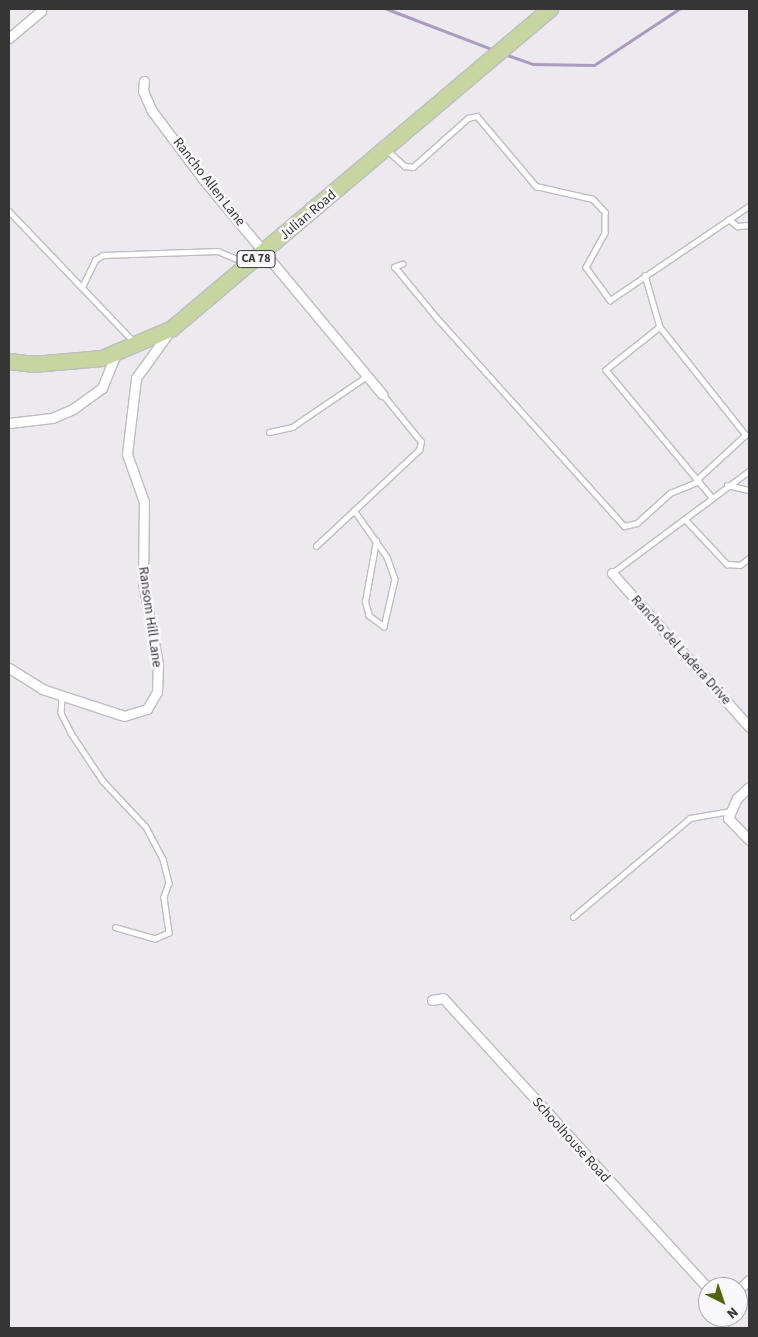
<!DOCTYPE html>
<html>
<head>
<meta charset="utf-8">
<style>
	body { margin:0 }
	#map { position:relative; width:758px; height:1337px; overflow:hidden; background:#eceaee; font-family:"Source Sans 3",sans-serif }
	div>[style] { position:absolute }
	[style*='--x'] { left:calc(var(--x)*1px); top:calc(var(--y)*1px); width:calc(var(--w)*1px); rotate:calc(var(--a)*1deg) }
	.stream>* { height:3px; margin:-1.5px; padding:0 1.5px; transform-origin:1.5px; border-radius:1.5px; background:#aa9bc0 }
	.roads { filter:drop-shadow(1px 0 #bebdc0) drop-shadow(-1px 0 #bebdc0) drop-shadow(0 1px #bebdc0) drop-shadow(0 -1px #bebdc0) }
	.service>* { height:4.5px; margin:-2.25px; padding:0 2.25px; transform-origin:2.25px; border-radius:2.25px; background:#fff }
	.minor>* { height:9px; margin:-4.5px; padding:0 4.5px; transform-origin:4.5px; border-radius:4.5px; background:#fff }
	.primary>* { height:15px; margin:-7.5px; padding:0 7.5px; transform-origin:7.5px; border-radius:7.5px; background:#c7d6a1 }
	span { translate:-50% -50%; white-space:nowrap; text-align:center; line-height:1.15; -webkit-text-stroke:5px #f9f8fb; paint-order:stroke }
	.shield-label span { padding:1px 4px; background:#f9f8fb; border:1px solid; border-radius:4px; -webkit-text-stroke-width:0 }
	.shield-label { font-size:12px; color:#373637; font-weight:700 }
	.street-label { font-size:14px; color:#373637 }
	.frame { position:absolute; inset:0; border:10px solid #373637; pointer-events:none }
	.north { position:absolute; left:698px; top:1277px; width:50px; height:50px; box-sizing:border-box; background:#f9f8fb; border:1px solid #abaaad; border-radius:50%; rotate:139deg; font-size:14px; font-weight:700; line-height:20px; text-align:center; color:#373637 }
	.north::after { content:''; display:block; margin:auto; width:18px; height:22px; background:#50630d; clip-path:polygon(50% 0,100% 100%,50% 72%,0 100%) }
</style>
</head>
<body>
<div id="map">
	<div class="stream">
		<i style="--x:387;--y:9;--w:115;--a:21"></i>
		<i style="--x:504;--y:54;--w:31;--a:19"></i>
		<i style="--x:533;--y:64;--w:61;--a:0.9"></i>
		<i style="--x:594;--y:65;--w:102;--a:-33.4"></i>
	</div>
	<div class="roads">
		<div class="service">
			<i style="--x:387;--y:150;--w:24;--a:42"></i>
			<i style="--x:405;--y:166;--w:8;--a:7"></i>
			<i style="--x:413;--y:167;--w:74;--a:-41.7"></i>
			<i style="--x:468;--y:118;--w:9;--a:-13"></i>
			<i style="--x:477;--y:116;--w:92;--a:49.9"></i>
			<i style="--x:536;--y:186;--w:58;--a:12.8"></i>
			<i style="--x:593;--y:199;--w:18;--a:47"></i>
			<i style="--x:605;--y:212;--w:21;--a:90"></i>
			<i style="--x:605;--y:233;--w:39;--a:119"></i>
			<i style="--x:586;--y:267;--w:41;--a:54"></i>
			<i style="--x:610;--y:300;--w:168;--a:-34.1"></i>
			<i style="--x:9;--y:211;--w:181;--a:46.3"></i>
			<i style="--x:729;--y:219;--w:11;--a:41"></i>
			<i style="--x:737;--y:226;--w:12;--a:-5"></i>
			<i style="--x:403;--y:264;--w:9;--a:159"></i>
			<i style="--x:395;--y:267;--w:66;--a:50.5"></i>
			<i style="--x:437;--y:318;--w:280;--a:48"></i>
			<i style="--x:624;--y:526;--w:13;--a:-13"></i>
			<i style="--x:637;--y:523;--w:45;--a:-42.3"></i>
			<i style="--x:670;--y:493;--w:31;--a:-22"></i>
			<i style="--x:645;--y:275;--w:54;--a:73.9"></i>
			<i style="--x:660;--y:327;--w:69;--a:141.5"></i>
			<i style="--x:606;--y:370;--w:165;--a:50.2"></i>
			<i style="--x:82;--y:287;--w:30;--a:-64"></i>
			<i style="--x:95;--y:260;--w:9;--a:-32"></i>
			<i style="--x:103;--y:255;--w:115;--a:-2"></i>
			<i style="--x:218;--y:251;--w:28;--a:23"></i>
			<i style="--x:660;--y:327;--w:138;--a:51.5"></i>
			<i style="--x:746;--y:435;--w:67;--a:137.4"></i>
			<i style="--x:269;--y:432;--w:24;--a:-12"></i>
			<i style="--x:292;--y:427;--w:91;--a:-34.2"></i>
			<i style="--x:727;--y:485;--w:23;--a:13"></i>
			<i style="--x:354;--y:510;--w:57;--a:54.9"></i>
			<i style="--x:387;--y:557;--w:23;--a:70"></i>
			<i style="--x:395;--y:579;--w:49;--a:102.9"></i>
			<i style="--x:384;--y:627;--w:19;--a:-144"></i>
			<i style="--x:369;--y:616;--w:15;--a:-106"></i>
			<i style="--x:365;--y:602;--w:62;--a:-79.8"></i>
			<i style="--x:685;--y:519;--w:62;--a:47"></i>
			<i style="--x:727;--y:564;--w:13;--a:4"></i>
			<i style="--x:740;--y:565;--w:11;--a:-38"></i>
			<i style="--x:316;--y:546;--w:141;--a:-43"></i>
			<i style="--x:419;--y:450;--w:8;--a:-76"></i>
			<i style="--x:421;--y:442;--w:62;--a:-129.1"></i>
			<i style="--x:612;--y:573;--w:171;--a:-36.7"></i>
			<i style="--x:62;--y:696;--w:17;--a:93"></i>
			<i style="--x:61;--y:713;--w:22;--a:63"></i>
			<i style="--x:71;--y:733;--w:58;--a:56.3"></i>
			<i style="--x:103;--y:781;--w:63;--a:46.9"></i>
			<i style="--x:146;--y:827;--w:36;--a:62"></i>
			<i style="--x:163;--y:859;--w:25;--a:76"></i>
			<i style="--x:169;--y:883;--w:15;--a:110"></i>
			<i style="--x:164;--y:897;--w:36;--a:82"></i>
			<i style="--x:169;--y:933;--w:15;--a:157"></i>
			<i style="--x:155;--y:939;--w:41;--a:-164.2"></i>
			<i style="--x:573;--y:917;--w:153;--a:-40.2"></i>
			<i style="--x:690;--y:818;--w:41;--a:-9.9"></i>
			<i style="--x:738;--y:1306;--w:18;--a:-81"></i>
			<i style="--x:723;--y:1328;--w:14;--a:-54"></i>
		</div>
		<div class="minor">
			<i style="--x:9;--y:38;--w:42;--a:-40.2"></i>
			<i style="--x:144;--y:81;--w:10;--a:96"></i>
			<i style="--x:143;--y:91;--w:22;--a:66"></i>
			<i style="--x:152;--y:111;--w:85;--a:53.1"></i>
			<i style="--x:203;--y:179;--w:280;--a:50.2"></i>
			<i style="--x:9;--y:423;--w:43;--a:-6.6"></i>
			<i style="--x:52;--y:418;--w:23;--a:-23"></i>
			<i style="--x:73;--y:409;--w:36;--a:-36"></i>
			<i style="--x:102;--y:388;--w:37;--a:-68"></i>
			<i style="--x:612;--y:573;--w:206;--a:48.3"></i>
			<i style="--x:9;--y:668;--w:39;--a:32"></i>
			<i style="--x:42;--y:689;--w:86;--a:18.2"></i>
			<i style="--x:124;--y:716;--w:24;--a:-17"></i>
			<i style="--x:147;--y:709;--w:20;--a:-60"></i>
			<i style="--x:157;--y:692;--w:28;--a:-88"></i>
			<i style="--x:158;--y:664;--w:83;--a:-100.4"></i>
			<i style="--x:143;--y:582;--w:80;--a:-89.3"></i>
			<i style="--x:144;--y:502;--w:51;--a:-109.5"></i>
			<i style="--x:127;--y:454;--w:77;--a:-83.2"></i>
			<i style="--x:136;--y:378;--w:62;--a:-54.2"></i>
			<i style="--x:749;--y:787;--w:16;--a:137"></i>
			<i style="--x:737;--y:798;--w:22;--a:114"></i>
			<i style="--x:728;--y:818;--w:30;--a:46"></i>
			<i style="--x:432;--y:1000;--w:11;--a:-10"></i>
			<i style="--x:443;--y:998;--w:393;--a:47.6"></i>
			<i style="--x:738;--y:1290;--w:15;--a:-42"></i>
		</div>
		<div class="primary">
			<i style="--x:9;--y:361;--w:23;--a:7"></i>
			<i style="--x:32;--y:364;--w:70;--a:-4.9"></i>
			<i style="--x:102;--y:358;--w:76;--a:-23.2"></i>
			<i style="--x:172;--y:328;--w:495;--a:-40.2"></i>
		</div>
	</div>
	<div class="shield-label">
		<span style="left:256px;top:259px">CA 78</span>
	</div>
	<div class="street-label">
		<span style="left:209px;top:182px;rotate:52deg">Rancho Allen Lane</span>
		<span style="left:308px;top:215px;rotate:-40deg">Julian Road</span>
		<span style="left:150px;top:617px;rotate:82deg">Ransom Hill Lane</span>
		<span style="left:681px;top:650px;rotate:48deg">Rancho del Ladera Drive</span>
		<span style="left:571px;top:1140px;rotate:48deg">Schoolhouse Road</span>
	</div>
	<div class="frame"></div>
	<div class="north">N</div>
</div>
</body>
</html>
